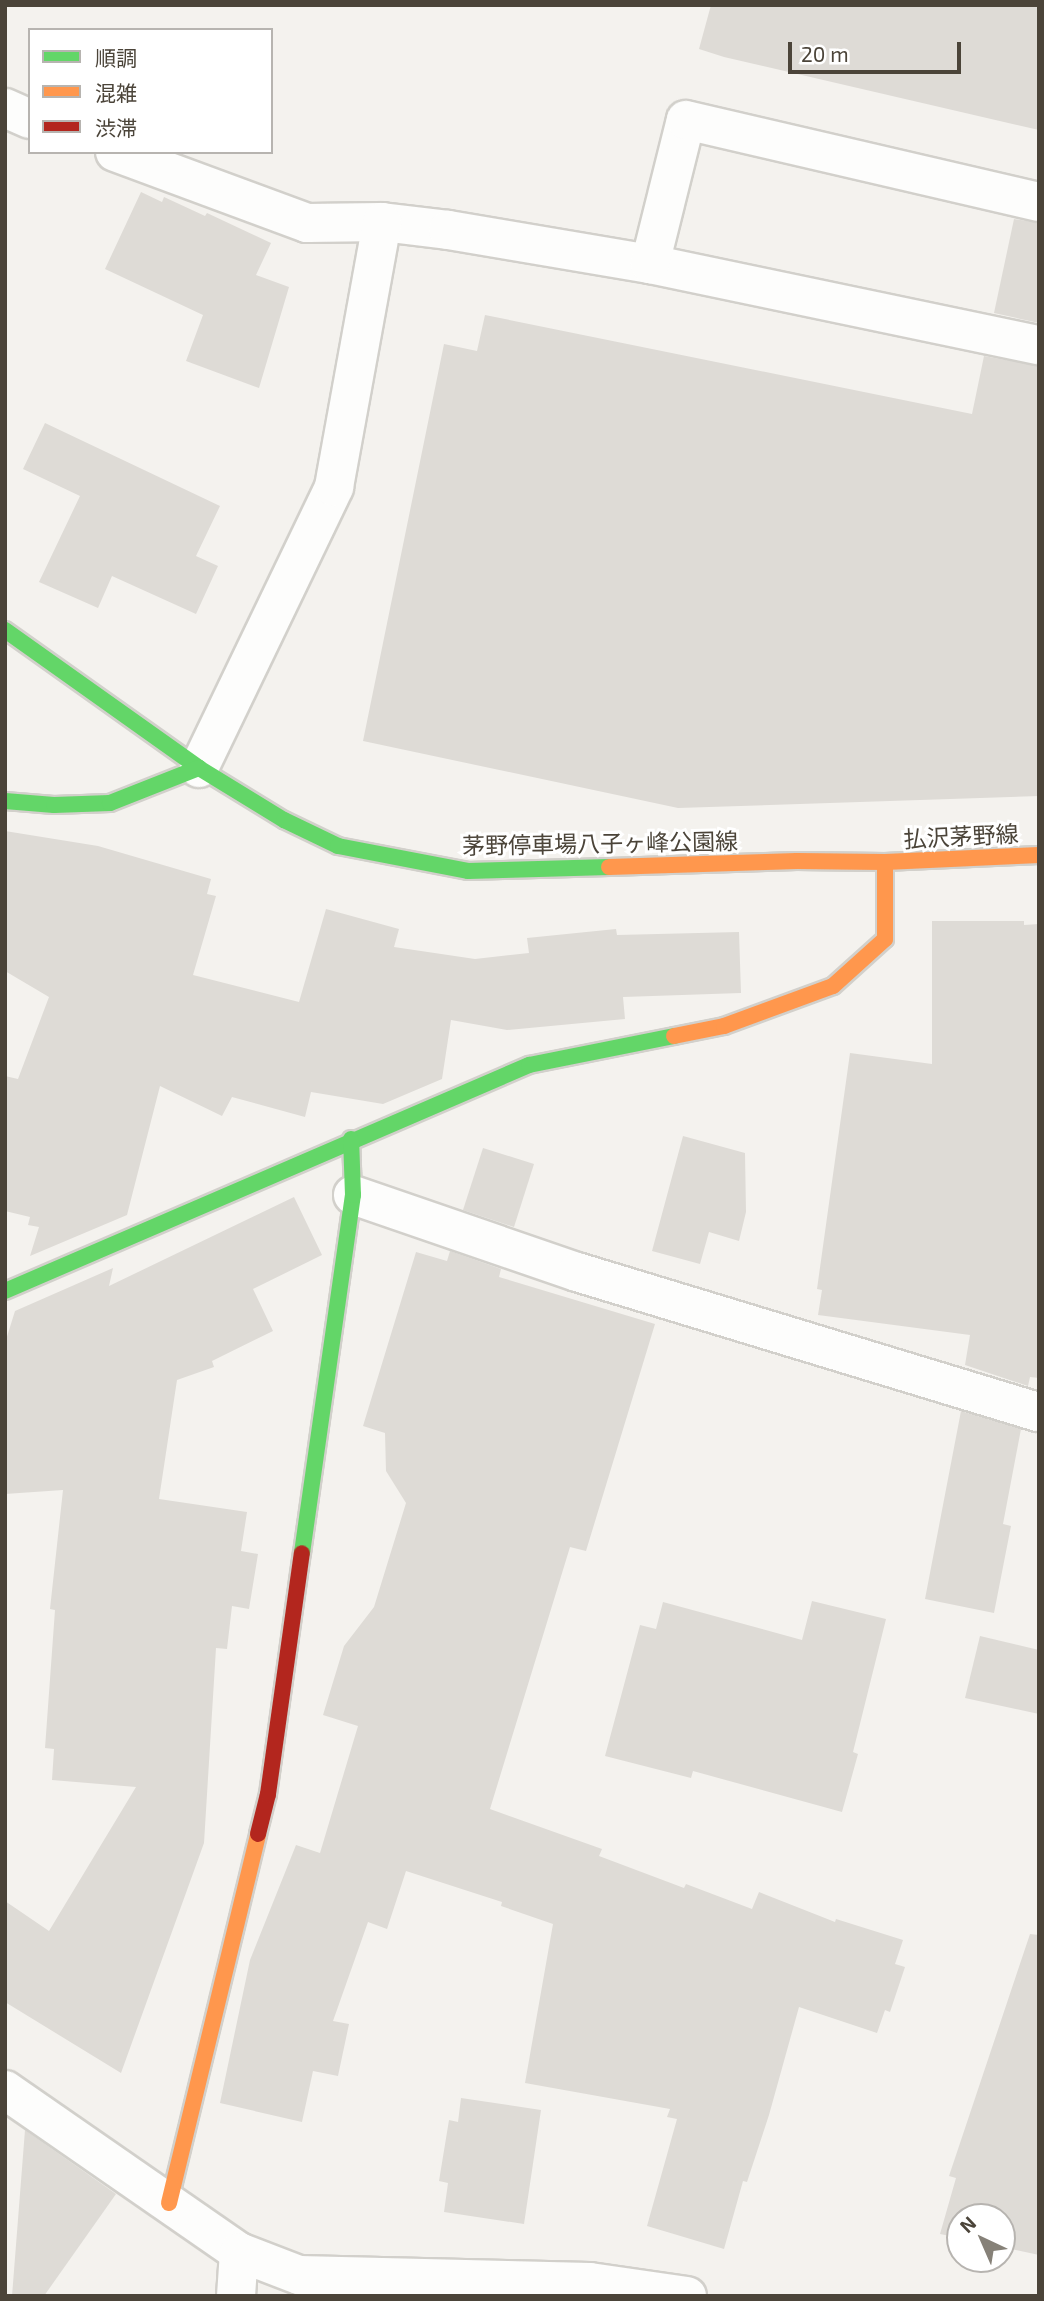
<!DOCTYPE html>
<html>
<head>
<meta charset="utf-8">
<style>
	body { margin:0 }
	#map { position:relative; width:1044px; height:2301px; overflow:hidden; background:#f4f2ee; font-family:"Exo 2","Noto Sans JP",sans-serif }
	div>[style] { position:absolute }
	[style*='--x'] { left:calc(var(--x)*1px); top:calc(var(--y)*1px); width:calc(var(--w)*1px); rotate:calc(var(--a)*1deg) }
	.building>* { inset:0; background:#dedbd6 }
	.roads { filter:drop-shadow(2px 0 #d2d0cb) drop-shadow(-2px 0 #d2d0cb) drop-shadow(0 2px #d2d0cb) drop-shadow(0 -2px #d2d0cb) }
	.street>* { height:38px; margin:-19px; padding:0 19px; transform-origin:19px; border-radius:19px; background:#fdfdfc }
	.fast>* { height:16px; margin:-8px; padding:0 8px; transform-origin:8px; border-radius:8px; background:#63d668 }
	.slow>* { height:16px; margin:-8px; padding:0 8px; transform-origin:8px; border-radius:8px; background:#ff974d }
	.jam>* { height:16px; margin:-8px; padding:0 8px; transform-origin:8px; border-radius:8px; background:#b3261e }
	span { translate:-50% -50%; white-space:nowrap; text-align:center; line-height:1.15; -webkit-text-stroke:6px #fff; paint-order:stroke }
	.street-label { font-size:23px; color:#4b4439 }
	.frame { position:absolute; inset:0; border:7px solid #4b4439; pointer-events:none }
	.legend { position:absolute; left:28px; top:28px; width:245px; height:126px; box-sizing:border-box; background:#fff; border:2px solid #b7b4b0; margin:0; padding:9px 12px; list-style:none; font-size:21px; color:#4b4439 }
	.legend li { display:flex; align-items:center; gap:14px; height:35px }
	.legend b { width:35px; border:2px solid #b7b4b0 }
	.north { position:absolute; left:946px; top:2203px; width:70px; height:70px; box-sizing:border-box; background:#fff; border:2px solid #b7b4b0; border-radius:50%; rotate:316deg; font-size:19px; font-weight:700; line-height:28px; text-align:center; color:#4b4439 }
	.north::after { content:''; display:block; margin:auto; width:24px; height:32px; background:#868178; clip-path:polygon(50% 0,100% 100%,50% 72%,0 100%) }
	.scale { position:absolute; left:788px; top:42px; width:173px; height:32px; box-sizing:border-box; border:4px solid #4b4439; border-top:0; padding-left:9px; font-size:21px; line-height:24px; white-space:nowrap; color:#4b4439; -webkit-text-stroke:5px #fff; paint-order:stroke }
</style>
</head>
<body>
<div id="map">
	<div class="building">
		<i style="clip-path:polygon(711px 5px,1039px 5px,1039px 130px,724px 57px,699px 49px)"></i>
		<i style="clip-path:polygon(141px 192px,162px 202px,164px 197px,205px 216px,207px 213px,271px 243px,256px 275px,289px 287px,259px 388px,186px 361px,203px 315px,105px 269px)"></i>
		<i style="clip-path:polygon(1014px 219px,1039px 223px,1039px 323px,994px 313px)"></i>
		<i style="clip-path:polygon(485px 315px,972px 414px,984px 356px,1039px 366px,1039px 796px,678px 808px,363px 741px,444px 344px,477px 351px)"></i>
		<i style="clip-path:polygon(45px 423px,220px 506px,196px 556px,218px 566px,196px 614px,112px 576px,98px 608px,39px 582px,80px 496px,23px 469px)"></i>
		<i style="clip-path:polygon(5px 831px,98px 846px,211px 879px,207px 894px,216px 896px,193px 975px,299px 1002px,326px 909px,399px 929px,394px 947px,475px 959px,529px 953px,527px 938px,616px 929px,617px 935px,739px 932px,741px 993px,623px 997px,625px 1019px,507px 1030px,451px 1020px,442px 1079px,383px 1104px,311px 1092px,305px 1117px,232px 1097px,222px 1116px,160px 1086px,127px 1215px,30px 1256px,39px 1227px,28px 1225px,30px 1217px,5px 1211px,5px 1076px,18px 1079px,49px 997px,5px 971px)"></i>
		<i style="clip-path:polygon(932px 921px,1024px 921px,1024px 925px,1039px 924px,1039px 1378px,1030px 1377px,1028px 1386px,965px 1365px,970px 1335px,818px 1315px,822px 1290px,817px 1289px,850px 1053px,932px 1064px)"></i>
		<i style="clip-path:polygon(683px 1136px,745px 1153px,746px 1212px,739px 1241px,709px 1232px,700px 1264px,652px 1251px)"></i>
		<i style="clip-path:polygon(483px 1148px,534px 1164px,514px 1227px,463px 1210px)"></i>
		<i style="clip-path:polygon(294px 1197px,322px 1255px,253px 1289px,273px 1331px,212px 1361px,214px 1367px,177px 1380px,159px 1499px,247px 1512px,241px 1551px,258px 1554px,249px 1609px,232px 1606px,227px 1649px,216px 1648px,204px 1843px,121px 2073px,5px 2002px,5px 1901px,49px 1931px,136px 1787px,52px 1780px,54px 1749px,45px 1748px,55px 1610px,50px 1609px,63px 1490px,5px 1494px,5px 1343px,15px 1311px,113px 1268px,109px 1286px)"></i>
		<i style="clip-path:polygon(450px 1251px,501px 1269px,499px 1277px,655px 1324px,586px 1551px,570px 1547px,490px 1809px,602px 1849px,599px 1856px,684px 1888px,686px 1884px,752px 1909px,759px 1892px,835px 1922px,836px 1919px,903px 1940px,895px 1964px,905px 1967px,890px 2012px,885px 2010px,877px 2033px,799px 2007px,769px 2115px,747px 2182px,743px 2181px,724px 2249px,647px 2226px,677px 2119px,667px 2117px,670px 2109px,525px 2083px,553px 1924px,501px 1906px,502px 1902px,406px 1871px,387px 1929px,368px 1922px,333px 2021px,349px 2024px,338px 2076px,313px 2071px,302px 2122px,220px 2103px,250px 1960px,296px 1845px,320px 1853px,358px 1726px,323px 1715px,344px 1646px,374px 1607px,406px 1503px,386px 1471px,385px 1433px,363px 1426px,416px 1252px,447px 1261px)"></i>
		<i style="clip-path:polygon(961px 1411px,1021px 1429px,1003px 1524px,1011px 1526px,994px 1613px,925px 1599px)"></i>
		<i style="clip-path:polygon(812px 1601px,886px 1619px,853px 1752px,858px 1754px,842px 1812px,693px 1771px,691px 1778px,605px 1756px,640px 1625px,656px 1629px,663px 1602px,802px 1640px)"></i>
		<i style="clip-path:polygon(980px 1636px,1039px 1650px,1039px 1714px,965px 1698px)"></i>
		<i style="clip-path:polygon(1030px 1934px,1039px 1935px,1039px 2255px,1002px 2247px,1002px 2217px,960px 2217px,960px 2238px,940px 2234px,956px 2178px,949px 2176px)"></i>
		<i style="clip-path:polygon(461px 2098px,541px 2110px,524px 2224px,444px 2212px,448px 2183px,439px 2181px,449px 2120px,458px 2122px)"></i>
		<i style="clip-path:polygon(25px 2130px,116px 2194px,44px 2296px,12px 2296px)"></i>
	</div>
	<div class="roads">
		<div class="street">
			<i style="--x:5;--y:108;--w:27;--a:24"></i>
			<i style="--x:115;--y:152;--w:205;--a:20.3"></i>
			<i style="--x:307;--y:223;--w:75;--a:-0.8"></i>
			<i style="--x:382;--y:222;--w:66;--a:6.9"></i>
			<i style="--x:448;--y:230;--w:205;--a:9.6"></i>
			<i style="--x:650;--y:264;--w:397;--a:11.8"></i>
			<i style="--x:650;--y:264;--w:148;--a:-76"></i>
			<i style="--x:686;--y:120;--w:362;--a:13.1"></i>
			<i style="--x:199;--y:768;--w:312;--a:-64.3"></i>
			<i style="--x:334;--y:487;--w:269;--a:-79.7"></i>
			<i style="--x:353;--y:1195;--w:237;--a:19"></i>
			<i style="--x:577;--y:1272;--w:483;--a:16.9"></i>
			<i style="--x:5;--y:2090;--w:285;--a:34.7"></i>
			<i style="--x:239;--y:2252;--w:64;--a:21"></i>
			<i style="--x:299;--y:2275;--w:291;--a:1.4"></i>
			<i style="--x:590;--y:2282;--w:98;--a:8.2"></i>
			<i style="--x:236;--y:2296;--w:44;--a:-86.1"></i>
		</div>
		<div class="fast">
			<i style="--x:5;--y:630;--w:238;--a:35.4"></i>
			<i style="--x:199;--y:768;--w:100;--a:31.5"></i>
			<i style="--x:284;--y:820;--w:60;--a:25.7"></i>
			<i style="--x:338;--y:846;--w:132;--a:10.9"></i>
			<i style="--x:468;--y:871;--w:141;--a:-1.6"></i>
			<i style="--x:5;--y:801;--w:49;--a:4.7"></i>
			<i style="--x:54;--y:805;--w:56;--a:-2"></i>
			<i style="--x:110;--y:803;--w:96;--a:-21.5"></i>
			<i style="--x:5;--y:1291;--w:571;--a:-23.33"></i>
			<i style="--x:529;--y:1065;--w:148;--a:-11.3"></i>
			<i style="--x:302;--y:1553;--w:362;--a:-81.9"></i>
			<i style="--x:353;--y:1195;--w:56;--a:-92"></i>
		</div>
		<div class="slow">
			<i style="--x:609;--y:867;--w:188;--a:-1.8"></i>
			<i style="--x:797;--y:861;--w:88;--a:0.7"></i>
			<i style="--x:885;--y:862;--w:154;--a:-2.6"></i>
			<i style="--x:674;--y:1036;--w:51;--a:-11.3"></i>
			<i style="--x:724;--y:1026;--w:116;--a:-20.2"></i>
			<i style="--x:833;--y:986;--w:70;--a:-42.1"></i>
			<i style="--x:885;--y:939;--w:77;--a:-90"></i>
			<i style="--x:169;--y:2203;--w:380;--a:-76.4"></i>
		</div>
		<div class="jam">
			<i style="--x:258;--y:1834;--w:41;--a:-76"></i>
			<i style="--x:268;--y:1794;--w:243;--a:-82"></i>
		</div>
	</div>
	<div class="street-label">
		<span style="left:961px;top:836px;rotate:-3deg">払沢茅野線</span>
		<span style="left:600px;top:843px;rotate:-1deg">茅野停車場八子ヶ峰公園線</span>
	</div>
	<div class="frame"></div>
	<ul class="legend">
	<li><b style="height:9px;background:#63d668"></b>順調</li>
	<li><b style="height:9px;background:#ff974d"></b>混雑</li>
	<li><b style="height:9px;background:#b3261e"></b>渋滞</li>
	</ul>
	<div class="north">N</div>
	<div class="scale">20 m</div>
</div>
</body>
</html>
